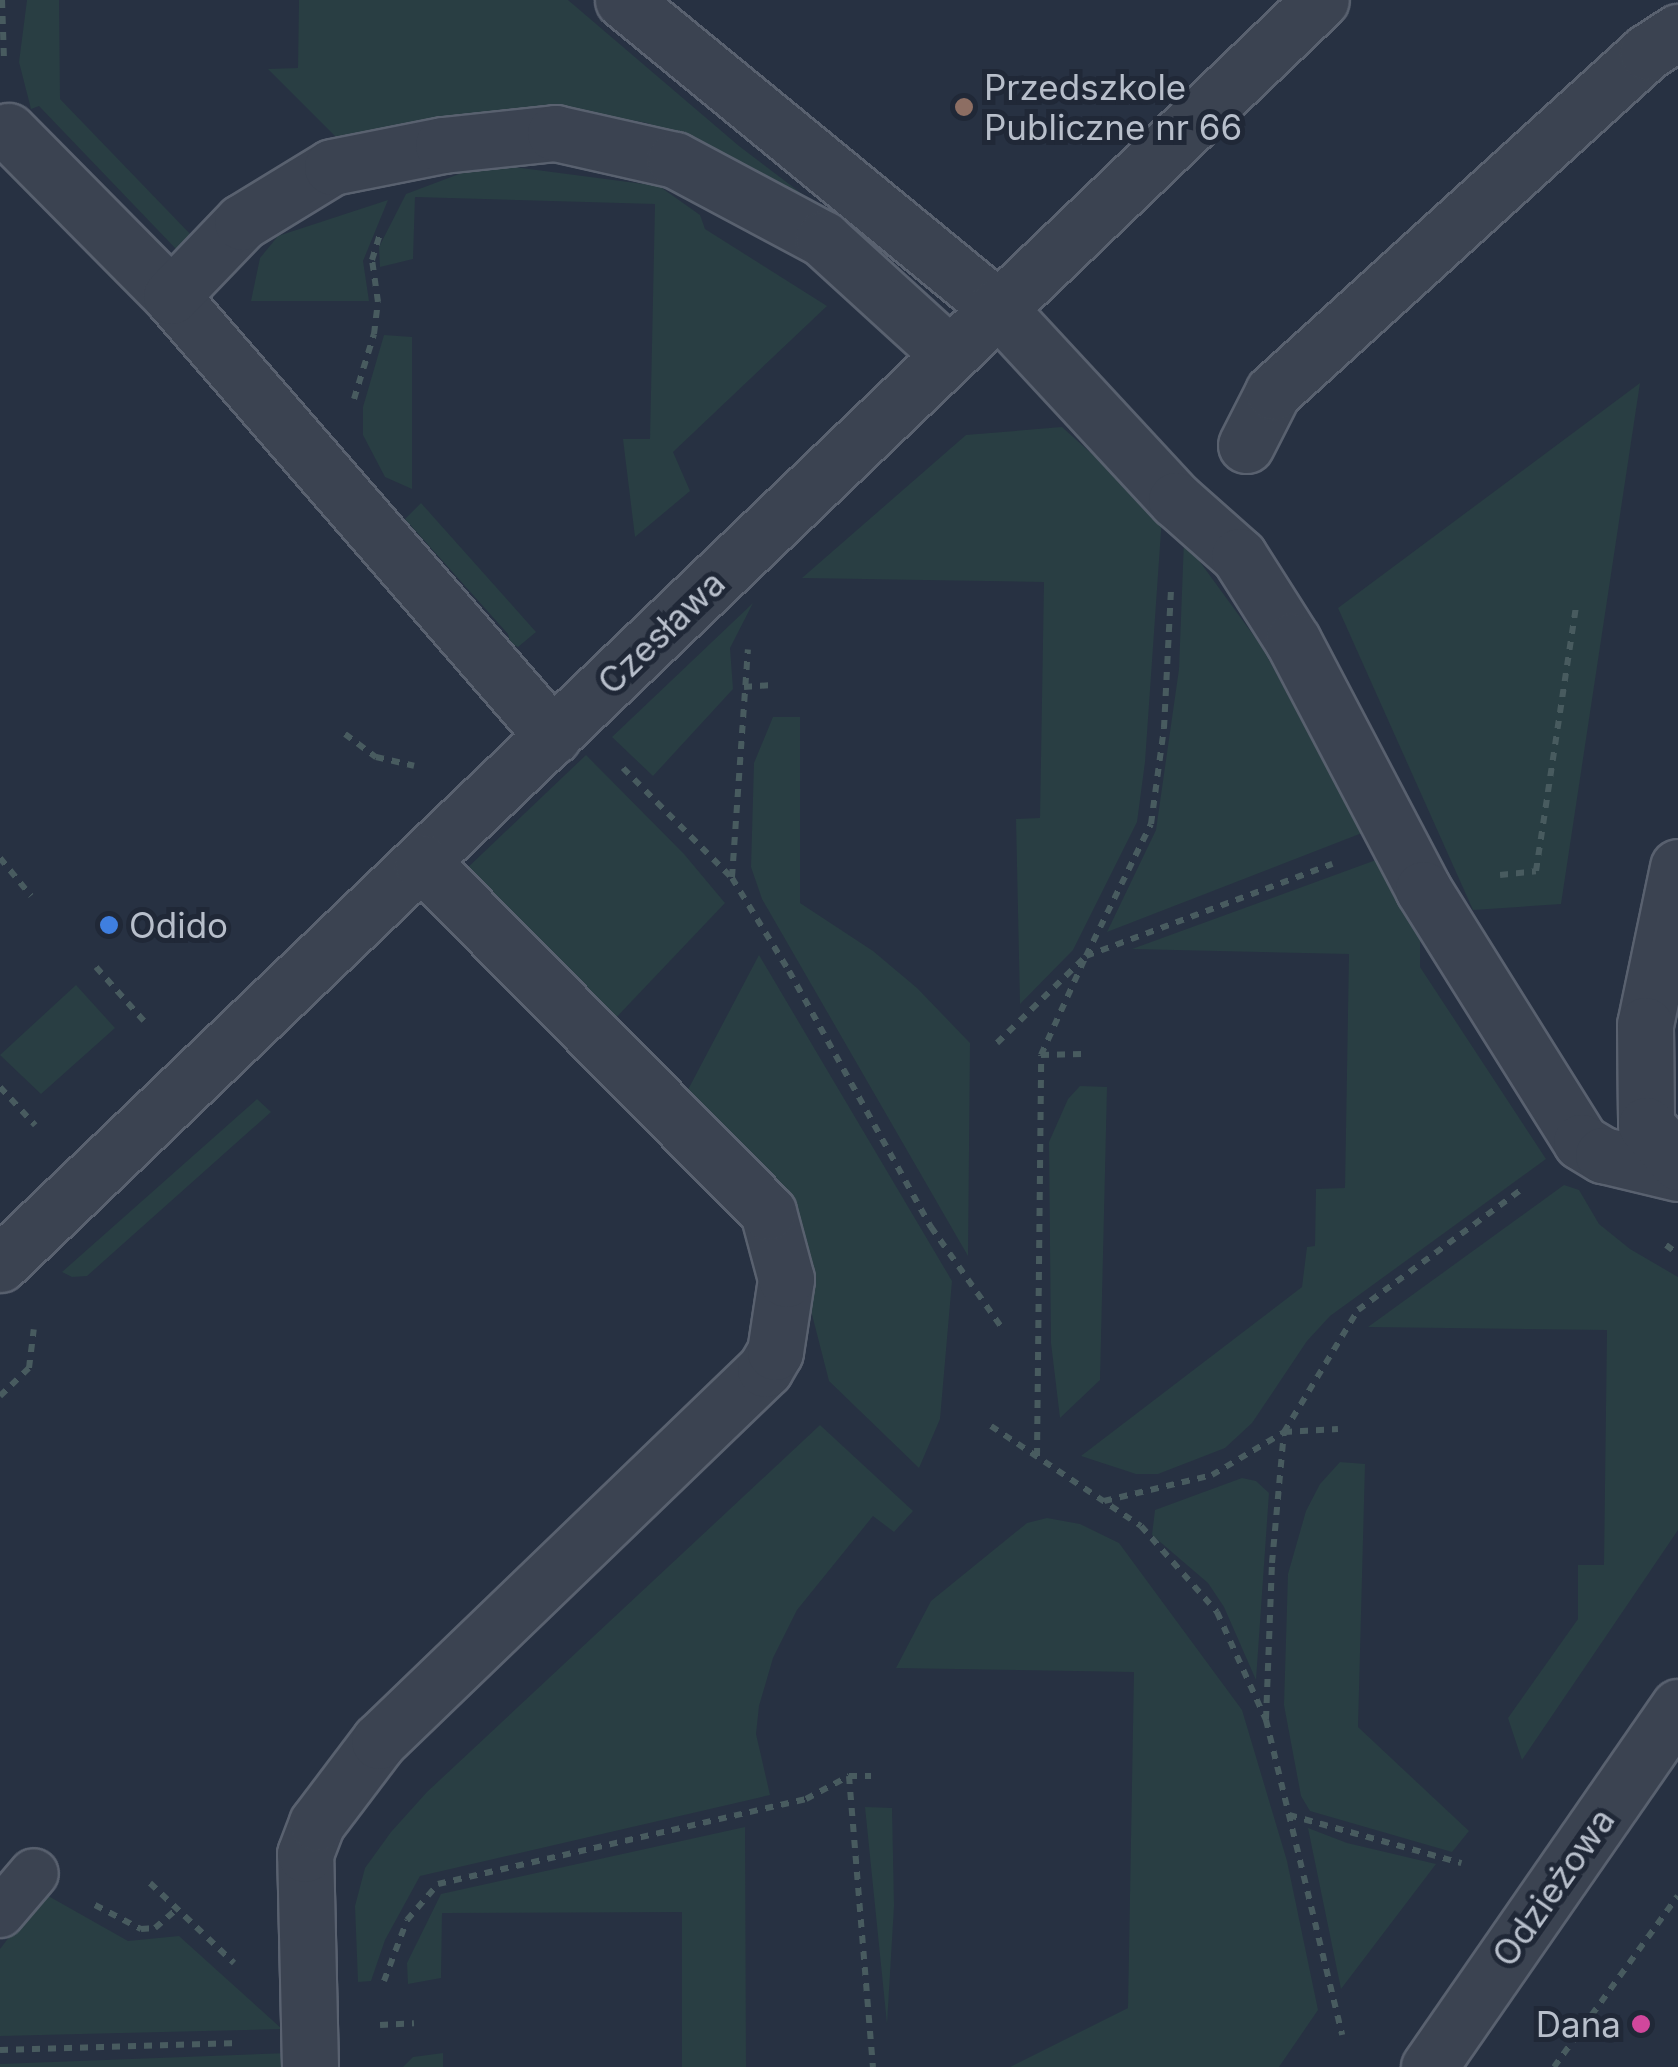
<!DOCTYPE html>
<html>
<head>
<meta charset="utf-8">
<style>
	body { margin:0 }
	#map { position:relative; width:1678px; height:2067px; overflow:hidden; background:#273142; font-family:Inter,sans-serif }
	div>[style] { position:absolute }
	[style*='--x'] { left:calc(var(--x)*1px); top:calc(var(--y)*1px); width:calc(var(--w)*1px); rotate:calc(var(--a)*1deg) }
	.green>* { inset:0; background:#293e43 }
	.path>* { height:6px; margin-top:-3px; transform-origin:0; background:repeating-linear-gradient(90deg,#485b5f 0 8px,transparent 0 16px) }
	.roads { filter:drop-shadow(2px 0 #59616f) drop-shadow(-2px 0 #59616f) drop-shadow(0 2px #59616f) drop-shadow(0 -2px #59616f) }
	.lane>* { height:48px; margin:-24px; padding:0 24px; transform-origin:24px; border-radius:24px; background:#3b4351 }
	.street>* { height:55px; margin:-27.5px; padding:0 27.5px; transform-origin:27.5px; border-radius:27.5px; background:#3b4351 }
	.dots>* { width:28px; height:28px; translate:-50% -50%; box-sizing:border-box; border:5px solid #202837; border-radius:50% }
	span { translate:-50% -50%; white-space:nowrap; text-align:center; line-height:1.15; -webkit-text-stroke:10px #202837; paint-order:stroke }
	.poi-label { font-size:35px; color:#b8bfcb }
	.left { translate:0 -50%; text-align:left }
	.right { translate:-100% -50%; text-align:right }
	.street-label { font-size:35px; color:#b8bfcb }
</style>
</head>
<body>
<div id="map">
	<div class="green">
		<i style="clip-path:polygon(27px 0,59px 0,60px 99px,194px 238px,177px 250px,39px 106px,31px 109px,19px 62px)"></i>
		<i style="clip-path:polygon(299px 0,568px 0,739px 146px,856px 235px,737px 161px,647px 123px,591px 113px,338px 139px,268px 69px,298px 68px)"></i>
		<i style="clip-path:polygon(498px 165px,659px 186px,700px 215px,705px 229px,827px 306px,673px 452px,690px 491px,635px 537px,623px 439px,650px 439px,655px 204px,415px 197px,413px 259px,380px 267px,379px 247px,406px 194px,475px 168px)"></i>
		<i style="clip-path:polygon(388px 200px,363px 261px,369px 301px,251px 301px,260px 258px,278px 236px)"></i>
		<i style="clip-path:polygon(384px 335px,412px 337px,412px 489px,385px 477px,363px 435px,363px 407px)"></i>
		<i style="clip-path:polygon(1640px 383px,1561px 904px,1473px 910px,1338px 608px)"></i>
		<i style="clip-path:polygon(1062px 427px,1162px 517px,1145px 762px,1137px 822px,1073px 950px,1020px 1004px,1016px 819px,1040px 818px,1044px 582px,802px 578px,966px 435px)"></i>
		<i style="clip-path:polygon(421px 503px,536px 632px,518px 647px,510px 642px,508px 634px,405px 519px)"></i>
		<i style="clip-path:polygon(1184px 540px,1262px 647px,1362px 833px,1107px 932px,1156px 830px,1179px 669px)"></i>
		<i style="clip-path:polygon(753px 603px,730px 648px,733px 689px,653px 776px,612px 737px)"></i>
		<i style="clip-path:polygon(773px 717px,800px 717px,800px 903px,873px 951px,917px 988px,970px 1043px,968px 1256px,762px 899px,751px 867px,754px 763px)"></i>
		<i style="clip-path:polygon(586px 755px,684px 854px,725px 903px,611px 1023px,462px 873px)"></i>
		<i style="clip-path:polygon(1376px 860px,1420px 934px,1420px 967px,1546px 1159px,1330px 1316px,1307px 1341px,1252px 1423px,1225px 1448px,1158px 1474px,1136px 1474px,1081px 1456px,1302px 1287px,1307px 1247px,1315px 1246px,1316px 1189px,1345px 1188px,1349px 954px,1132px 949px)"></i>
		<i style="clip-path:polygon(759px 955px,952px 1281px,940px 1419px,919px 1468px,829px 1381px,806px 1291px,681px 1103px)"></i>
		<i style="clip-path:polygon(76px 985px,115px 1028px,41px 1094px,0 1055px)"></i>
		<i style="clip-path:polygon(1080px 1086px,1107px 1087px,1100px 1380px,1060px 1418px,1051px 1343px,1049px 1142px,1068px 1099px)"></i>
		<i style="clip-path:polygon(257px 1099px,271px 1112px,87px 1276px,72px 1277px,62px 1272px)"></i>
		<i style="clip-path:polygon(1564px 1185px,1579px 1190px,1599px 1224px,1630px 1249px,1678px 1277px,1678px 1530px,1522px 1760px,1508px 1718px,1578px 1619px,1578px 1565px,1604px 1565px,1607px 1330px,1368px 1327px)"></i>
		<i style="clip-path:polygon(820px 1425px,913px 1511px,894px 1532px,873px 1516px,797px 1610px,773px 1658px,759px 1706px,756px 1734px,770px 1795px,420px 1876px,385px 1940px,371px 1981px,358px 1982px,355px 1906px,365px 1868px,391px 1832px,427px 1792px)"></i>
		<i style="clip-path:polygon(1340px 1462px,1365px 1464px,1358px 1727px,1469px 1831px,1452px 1852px,1310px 1811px,1301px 1796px,1284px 1705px,1288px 1574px,1306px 1511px,1320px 1484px)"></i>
		<i style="clip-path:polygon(1242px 1478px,1256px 1481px,1269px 1493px,1256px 1680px,1224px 1607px,1208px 1583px,1152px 1535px,1155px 1510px)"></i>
		<i style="clip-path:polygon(1047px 1518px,1080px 1524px,1119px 1543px,1242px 1710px,1287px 1861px,1318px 2010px,1279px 2067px,1010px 2067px,1128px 2008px,1134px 1672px,896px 1668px,931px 1601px,1027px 1523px)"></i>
		<i style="clip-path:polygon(865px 1807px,892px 1808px,894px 1906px,887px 2024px)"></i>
		<i style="clip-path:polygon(745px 1827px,746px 2067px,682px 2067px,682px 1912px,442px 1913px,441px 1978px,408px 1984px,407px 1963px,441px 1894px)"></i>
		<i style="clip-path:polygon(1308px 1828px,1347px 1843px,1436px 1864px,1341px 1989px)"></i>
		<i style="clip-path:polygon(43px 1893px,128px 1941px,179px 1936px,282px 2029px,0 2036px,0 1949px)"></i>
		<i style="clip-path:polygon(290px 2053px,290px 2067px,0 2067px,0 2064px)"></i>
		<i style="clip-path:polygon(443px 2053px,443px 2067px,403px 2067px,413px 2057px)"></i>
	</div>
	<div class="path">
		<i style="--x:2;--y:0;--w:61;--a:88.1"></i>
		<i style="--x:354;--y:399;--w:68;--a:-72.9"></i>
		<i style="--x:374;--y:334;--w:32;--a:-83"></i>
		<i style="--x:378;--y:302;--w:42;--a:-98.1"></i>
		<i style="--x:372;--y:260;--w:30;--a:-73"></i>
		<i style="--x:744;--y:687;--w:31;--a:-4"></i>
		<i style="--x:345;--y:734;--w:39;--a:37"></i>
		<i style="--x:376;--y:757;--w:39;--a:13"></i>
		<i style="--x:623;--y:768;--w:155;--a:45.3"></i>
		<i style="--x:732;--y:878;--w:109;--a:58.5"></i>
		<i style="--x:789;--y:971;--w:293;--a:61"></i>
		<i style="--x:931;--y:1227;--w:123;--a:54.9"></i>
		<i style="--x:0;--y:858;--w:49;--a:50.8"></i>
		<i style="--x:1500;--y:875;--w:36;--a:-6"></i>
		<i style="--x:1536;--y:871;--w:267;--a:-81.4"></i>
		<i style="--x:732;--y:877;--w:228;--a:-86"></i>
		<i style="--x:96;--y:967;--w:72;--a:48.4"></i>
		<i style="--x:997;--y:1043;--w:124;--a:-44.3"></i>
		<i style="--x:1086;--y:956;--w:147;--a:-63.8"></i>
		<i style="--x:1151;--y:824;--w:97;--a:-82.3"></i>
		<i style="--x:1164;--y:728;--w:137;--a:-87.1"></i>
		<i style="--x:1041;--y:1055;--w:41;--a:-1.4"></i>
		<i style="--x:0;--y:1087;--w:52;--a:47.4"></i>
		<i style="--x:1666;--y:1245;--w:15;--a:37"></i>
		<i style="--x:0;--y:1396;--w:40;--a:-44"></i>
		<i style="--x:29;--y:1368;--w:39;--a:-83"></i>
		<i style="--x:991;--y:1426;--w:180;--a:33.7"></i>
		<i style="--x:1141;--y:1526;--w:115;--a:48.5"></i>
		<i style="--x:1217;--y:1612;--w:119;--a:65.6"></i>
		<i style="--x:1266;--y:1720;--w:324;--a:76.4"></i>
		<i style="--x:1037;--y:1456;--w:401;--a:-89.4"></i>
		<i style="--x:1041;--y:1055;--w:109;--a:-65.6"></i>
		<i style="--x:1086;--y:956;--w:263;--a:-20.5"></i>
		<i style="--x:1104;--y:1501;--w:111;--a:-13.5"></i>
		<i style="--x:1212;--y:1475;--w:84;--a:-30.8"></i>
		<i style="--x:1284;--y:1432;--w:143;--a:-58.8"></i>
		<i style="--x:1358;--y:1310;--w:207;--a:-36.4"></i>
		<i style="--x:1266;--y:1719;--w:156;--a:-87.8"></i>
		<i style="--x:1272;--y:1563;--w:132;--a:-84.8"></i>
		<i style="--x:1284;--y:1432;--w:54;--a:-3.2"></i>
		<i style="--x:849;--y:1776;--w:292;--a:85.3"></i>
		<i style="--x:1289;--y:1815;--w:179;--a:15.6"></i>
		<i style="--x:150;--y:1883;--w:116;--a:43.6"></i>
		<i style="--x:95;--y:1905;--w:52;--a:27.6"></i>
		<i style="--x:141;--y:1929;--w:14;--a:-4"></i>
		<i style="--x:155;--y:1928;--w:28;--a:-41"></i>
		<i style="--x:384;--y:1981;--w:65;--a:-69.3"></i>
		<i style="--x:407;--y:1920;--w:48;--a:-49.3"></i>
		<i style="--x:438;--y:1884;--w:378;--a:-13"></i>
		<i style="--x:806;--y:1799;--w:49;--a:-28.1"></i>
		<i style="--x:849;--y:1776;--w:22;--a:0"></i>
		<i style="--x:380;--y:2025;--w:34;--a:-3"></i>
		<i style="--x:0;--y:2050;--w:239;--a:-1.7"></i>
		<i style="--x:1554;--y:2067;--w:211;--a:-54.1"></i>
	</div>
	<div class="roads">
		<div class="lane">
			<i style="--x:0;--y:1913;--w:52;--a:-49.6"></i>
		</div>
		<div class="street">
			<i style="--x:623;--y:0;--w:484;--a:39.4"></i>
			<i style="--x:997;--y:307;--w:263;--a:47.2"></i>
			<i style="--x:1176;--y:500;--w:84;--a:41.6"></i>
			<i style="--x:1239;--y:556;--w:101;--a:57.6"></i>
			<i style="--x:1293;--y:641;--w:280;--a:62.3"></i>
			<i style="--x:1423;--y:889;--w:298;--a:58"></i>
			<i style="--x:1581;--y:1142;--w:26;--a:31"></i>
			<i style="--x:1603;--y:1155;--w:77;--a:13.5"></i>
			<i style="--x:8;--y:131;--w:232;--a:45.3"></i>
			<i style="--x:171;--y:296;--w:583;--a:49.04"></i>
			<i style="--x:171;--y:296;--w:103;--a:-46.2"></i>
			<i style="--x:242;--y:222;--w:105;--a:-31.4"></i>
			<i style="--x:332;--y:167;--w:113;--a:-11.2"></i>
			<i style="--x:443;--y:145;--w:113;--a:-6.1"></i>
			<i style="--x:555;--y:133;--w:123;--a:12.7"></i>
			<i style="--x:675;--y:160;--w:168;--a:28.1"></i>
			<i style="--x:823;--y:239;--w:171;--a:42.4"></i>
			<i style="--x:1246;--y:445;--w:59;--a:-63"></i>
			<i style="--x:1273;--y:392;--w:505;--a:-42.27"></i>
			<i style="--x:1647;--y:52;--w:37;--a:-33"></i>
			<i style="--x:1678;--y:867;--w:161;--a:101.8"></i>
			<i style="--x:1645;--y:1025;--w:100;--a:89.4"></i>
			<i style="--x:1646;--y:1125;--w:49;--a:49.1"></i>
			<i style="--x:0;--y:1264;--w:1828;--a:-43.74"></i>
			<i style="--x:310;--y:2067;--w:213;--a:-91.3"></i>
			<i style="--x:305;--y:1854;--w:33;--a:-69"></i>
			<i style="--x:317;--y:1823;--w:103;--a:-52.9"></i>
			<i style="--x:379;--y:1741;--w:536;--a:-43.94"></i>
			<i style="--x:765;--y:1369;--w:20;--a:-60"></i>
			<i style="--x:775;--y:1352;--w:74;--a:-81.4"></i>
			<i style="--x:786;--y:1279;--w:69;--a:-105"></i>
			<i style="--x:768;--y:1212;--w:492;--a:-134.7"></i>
			<i style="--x:1429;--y:2067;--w:438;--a:-55.3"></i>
		</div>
	</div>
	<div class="dots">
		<i style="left:964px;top:107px;background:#8d6e63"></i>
		<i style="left:109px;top:925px;background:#3f7fe0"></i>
		<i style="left:1641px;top:2024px;background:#d1479c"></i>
	</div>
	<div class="poi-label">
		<span class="left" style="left:984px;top:107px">Przedszkole<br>Publiczne nr 66</span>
		<span class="left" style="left:129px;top:925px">Odido</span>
		<span class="right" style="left:1621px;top:2024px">Dana</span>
	</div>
	<div class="street-label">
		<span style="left:661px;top:632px;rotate:-44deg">Czesława</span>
		<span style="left:1553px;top:1887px;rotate:-55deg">Odzieżowa</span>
	</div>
</div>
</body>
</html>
